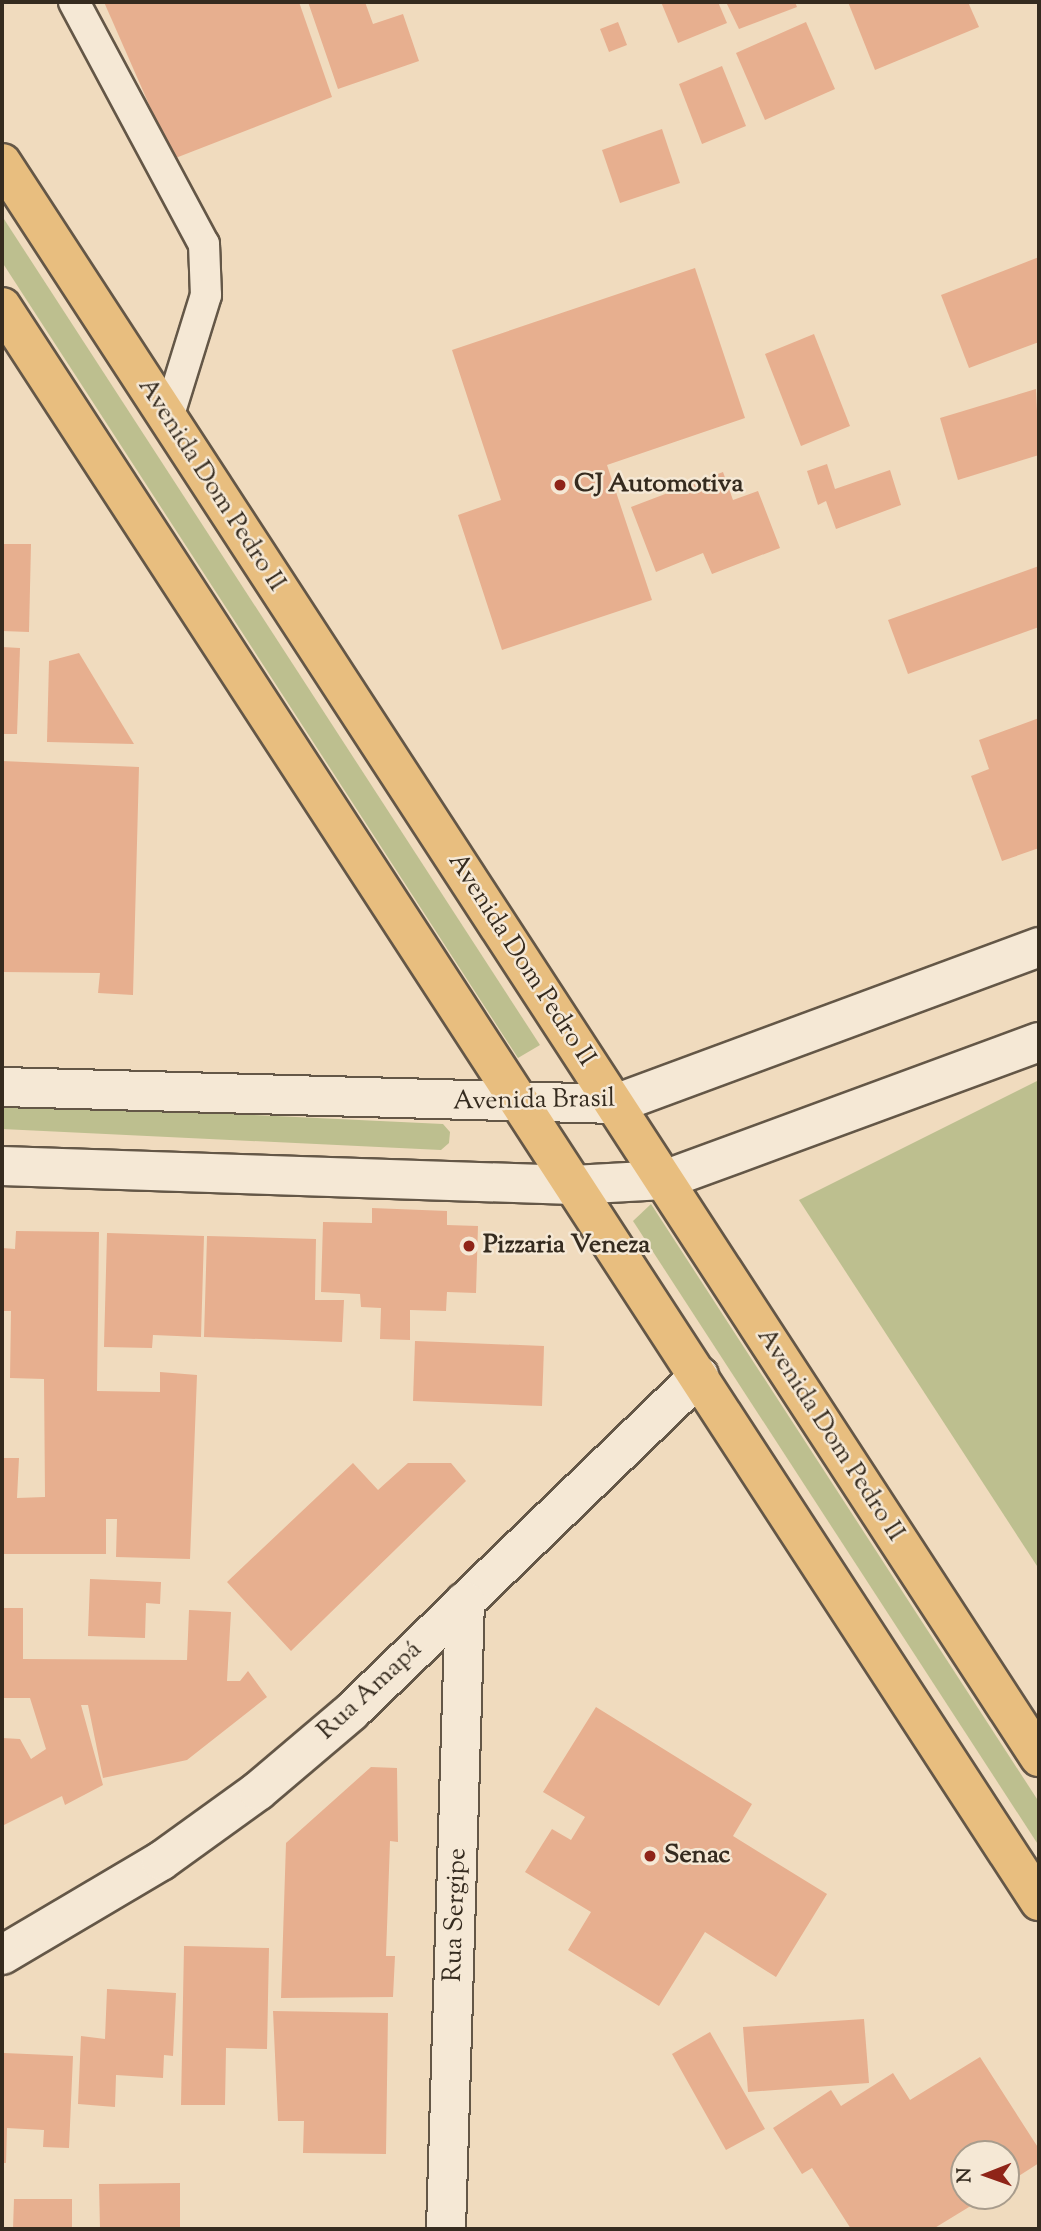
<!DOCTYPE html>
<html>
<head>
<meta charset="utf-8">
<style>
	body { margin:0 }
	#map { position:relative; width:1041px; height:2231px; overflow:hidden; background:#f0dbbe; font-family:"Sorts Mill Goudy",serif }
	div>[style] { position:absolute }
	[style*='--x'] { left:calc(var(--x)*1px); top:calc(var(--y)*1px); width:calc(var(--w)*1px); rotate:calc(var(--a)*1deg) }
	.green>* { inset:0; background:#bdbf8f }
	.building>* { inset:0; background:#e7af8f }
	.roads { filter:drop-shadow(2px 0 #645747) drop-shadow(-2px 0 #645747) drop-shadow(0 2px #645747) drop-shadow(0 -2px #645747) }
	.lane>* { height:30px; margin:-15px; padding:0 15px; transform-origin:15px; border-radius:15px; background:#f5e8d5 }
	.street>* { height:38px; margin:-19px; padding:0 19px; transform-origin:19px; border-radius:19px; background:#f5e8d5 }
	.secondary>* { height:38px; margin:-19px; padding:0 19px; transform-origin:19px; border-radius:19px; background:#f5e8d5 }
	.primary>* { height:38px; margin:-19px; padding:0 19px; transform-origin:19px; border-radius:19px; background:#e8be7f }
	.dots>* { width:19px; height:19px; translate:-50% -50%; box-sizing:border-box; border:4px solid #f5e8d5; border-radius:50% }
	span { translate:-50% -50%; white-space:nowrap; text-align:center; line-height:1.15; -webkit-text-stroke:5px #f5e8d5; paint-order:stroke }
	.street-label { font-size:26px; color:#352b1f }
	.poi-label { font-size:26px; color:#352b1f; font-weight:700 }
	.left { translate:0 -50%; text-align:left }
	.frame { position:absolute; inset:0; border:4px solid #352b1f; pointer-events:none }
	.north { position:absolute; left:950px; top:2140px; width:70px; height:70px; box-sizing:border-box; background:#f5e8d5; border:2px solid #a89c8c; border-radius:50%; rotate:269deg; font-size:19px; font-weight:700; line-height:28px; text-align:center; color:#352b1f }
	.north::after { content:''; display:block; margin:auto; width:24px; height:32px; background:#8f2418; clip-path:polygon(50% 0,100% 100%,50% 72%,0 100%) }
</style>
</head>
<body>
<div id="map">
	<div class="green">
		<i style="clip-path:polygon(2px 216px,540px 1045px,518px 1058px,2px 262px)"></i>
		<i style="clip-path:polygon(1039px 1080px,1039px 1569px,799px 1200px)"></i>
		<i style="clip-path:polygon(2px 1103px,443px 1124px,450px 1132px,449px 1143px,441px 1150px,2px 1129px)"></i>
		<i style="clip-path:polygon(651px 1204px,1039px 1802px,1039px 1846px,633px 1221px)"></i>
	</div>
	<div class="building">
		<i style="clip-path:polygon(104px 2px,299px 2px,332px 97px,173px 159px)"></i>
		<i style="clip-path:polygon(308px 2px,365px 2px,373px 24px,403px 14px,419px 61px,338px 89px)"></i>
		<i style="clip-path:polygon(661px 2px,718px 2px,727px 23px,678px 43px)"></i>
		<i style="clip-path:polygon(726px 2px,795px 2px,797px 7px,739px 29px)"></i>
		<i style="clip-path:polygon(848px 2px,968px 2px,979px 27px,875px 70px)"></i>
		<i style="clip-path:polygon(618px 22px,627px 45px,609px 52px,600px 29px)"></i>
		<i style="clip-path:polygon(806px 22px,835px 89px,765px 120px,736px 53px)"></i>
		<i style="clip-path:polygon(722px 66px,746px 126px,702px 144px,679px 84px)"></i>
		<i style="clip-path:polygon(662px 129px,680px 183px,620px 203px,602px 150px)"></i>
		<i style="clip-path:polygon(1039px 257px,1039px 342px,969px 368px,941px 295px)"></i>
		<i style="clip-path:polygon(695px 268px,745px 418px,607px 465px,652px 600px,502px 650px,458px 515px,501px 500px,452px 350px)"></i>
		<i style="clip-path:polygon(814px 334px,850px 426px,801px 446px,765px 354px)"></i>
		<i style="clip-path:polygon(1036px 389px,1039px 455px,958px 480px,940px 418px)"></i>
		<i style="clip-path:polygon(827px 464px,835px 489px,890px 470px,901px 505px,836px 529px,826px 501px,818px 505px,807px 471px)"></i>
		<i style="clip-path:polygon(723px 472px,733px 500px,758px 491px,780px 548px,712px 574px,703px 553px,656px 572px,631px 507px)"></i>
		<i style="clip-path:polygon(2px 544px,31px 544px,29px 632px,2px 631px)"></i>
		<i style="clip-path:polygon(1039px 566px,1039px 627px,908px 674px,888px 620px)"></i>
		<i style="clip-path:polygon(2px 647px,20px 648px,17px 734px,2px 734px)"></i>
		<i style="clip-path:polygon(79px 653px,134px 744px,47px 742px,49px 661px)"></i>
		<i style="clip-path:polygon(1039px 718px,1039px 848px,1002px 861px,971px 776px,989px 769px,979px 740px)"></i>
		<i style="clip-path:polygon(2px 761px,139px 767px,133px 995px,98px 993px,100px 973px,2px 972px)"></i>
		<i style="clip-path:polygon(372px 1208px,447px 1211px,447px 1225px,478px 1226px,476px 1293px,447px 1292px,446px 1311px,410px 1310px,410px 1340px,380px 1339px,381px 1308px,361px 1307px,360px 1294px,321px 1292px,323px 1222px,372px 1223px)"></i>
		<i style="clip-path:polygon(16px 1231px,99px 1232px,97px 1391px,160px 1392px,160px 1372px,197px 1375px,190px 1559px,116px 1557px,117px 1519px,106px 1519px,106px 1554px,2px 1554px,2px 1458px,19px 1458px,17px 1498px,45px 1497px,44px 1379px,10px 1378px,11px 1311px,2px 1311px,2px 1248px,15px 1249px)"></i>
		<i style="clip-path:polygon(107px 1233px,204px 1236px,201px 1337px,153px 1335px,152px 1348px,104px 1347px)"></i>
		<i style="clip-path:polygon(207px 1236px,316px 1239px,315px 1300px,344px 1300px,342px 1342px,204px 1337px)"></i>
		<i style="clip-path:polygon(415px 1341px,544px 1346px,542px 1406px,413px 1401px)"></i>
		<i style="clip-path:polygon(353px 1463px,378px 1490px,408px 1463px,451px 1463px,466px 1481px,291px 1651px,227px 1582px)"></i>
		<i style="clip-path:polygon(90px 1579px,161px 1582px,160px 1604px,146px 1603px,145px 1638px,88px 1636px)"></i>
		<i style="clip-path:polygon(2px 1608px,23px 1608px,23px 1659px,187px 1660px,189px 1610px,231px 1612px,227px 1681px,240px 1681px,248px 1671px,267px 1697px,187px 1760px,103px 1778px,88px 1705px,81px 1705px,103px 1785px,65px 1805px,62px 1796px,2px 1826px,2px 1738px,20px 1739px,31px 1759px,46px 1749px,30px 1698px,2px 1698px)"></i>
		<i style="clip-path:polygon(596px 1707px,752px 1804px,733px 1836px,827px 1894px,776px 1977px,705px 1932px,659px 2006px,568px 1950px,591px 1912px,525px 1872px,552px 1829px,571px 1840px,585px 1817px,543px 1792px)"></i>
		<i style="clip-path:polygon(371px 1767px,397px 1768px,398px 1842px,390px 1841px,386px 1956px,395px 1956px,393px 1997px,281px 1998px,286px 1843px)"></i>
		<i style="clip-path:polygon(184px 1946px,269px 1948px,267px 2049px,226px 2048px,225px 2105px,181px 2105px)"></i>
		<i style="clip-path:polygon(107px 1989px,176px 1993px,173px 2056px,164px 2055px,163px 2078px,116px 2075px,115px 2107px,78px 2104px,81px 2036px,105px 2039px)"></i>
		<i style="clip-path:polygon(273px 2011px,388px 2013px,386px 2154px,303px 2153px,304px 2121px,278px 2121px)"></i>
		<i style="clip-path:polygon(864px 2019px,869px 2083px,748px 2092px,743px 2027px)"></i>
		<i style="clip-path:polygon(710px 2032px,765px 2129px,726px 2150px,672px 2054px)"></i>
		<i style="clip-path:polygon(4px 2053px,73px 2056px,69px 2148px,43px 2147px,44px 2130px,7px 2128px,6px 2163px,2px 2163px)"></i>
		<i style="clip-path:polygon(980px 2057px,1039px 2149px,1039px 2163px,1006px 2184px,1006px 2154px,964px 2154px,964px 2196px,987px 2196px,933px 2229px,851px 2229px,812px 2168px,802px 2174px,773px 2128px,831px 2090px,841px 2106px,893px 2073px,910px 2100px)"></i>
		<i style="clip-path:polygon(180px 2183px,180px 2229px,100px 2229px,99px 2184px)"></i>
		<i style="clip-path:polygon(14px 2199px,72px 2199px,72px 2229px,13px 2229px)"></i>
	</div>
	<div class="roads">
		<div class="lane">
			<i style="--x:74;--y:2;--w:275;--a:61.8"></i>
			<i style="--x:204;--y:244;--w:51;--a:87.8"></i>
			<i style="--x:206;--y:295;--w:129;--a:107.2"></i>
		</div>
		<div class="street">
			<i style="--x:2;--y:1955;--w:185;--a:-30.6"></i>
			<i style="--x:161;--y:1861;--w:120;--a:-35.8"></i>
			<i style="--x:258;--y:1791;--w:122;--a:-40.3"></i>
			<i style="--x:351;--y:1712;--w:484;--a:-44"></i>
			<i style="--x:446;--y:2229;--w:628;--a:-88.27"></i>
		</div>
		<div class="secondary">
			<i style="--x:2;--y:1087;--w:613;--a:1.59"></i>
			<i style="--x:615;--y:1104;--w:452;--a:-20.3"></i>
			<i style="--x:2;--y:1166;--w:571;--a:1.91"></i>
			<i style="--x:573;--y:1185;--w:91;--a:-3.1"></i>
			<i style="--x:664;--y:1180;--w:400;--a:-20.2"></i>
		</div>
		<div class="primary">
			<i style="--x:2;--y:163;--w:1902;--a:56.95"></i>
			<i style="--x:2;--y:307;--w:1902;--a:56.95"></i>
		</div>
	</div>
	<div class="dots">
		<i style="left:560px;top:485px;background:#8f2418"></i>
		<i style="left:469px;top:1246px;background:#8f2418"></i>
		<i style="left:650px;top:1856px;background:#8f2418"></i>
	</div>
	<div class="street-label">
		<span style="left:211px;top:485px;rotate:57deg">Avenida Dom Pedro II</span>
		<span style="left:521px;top:960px;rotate:57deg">Avenida Dom Pedro II</span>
		<span style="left:534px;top:1101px;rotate:-1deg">Avenida Brasil</span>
		<span style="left:830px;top:1435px;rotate:57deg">Avenida Dom Pedro II</span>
		<span style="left:370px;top:1691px;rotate:-43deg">Rua Amapá</span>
		<span style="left:456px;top:1915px;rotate:-88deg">Rua Sergipe</span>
	</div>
	<div class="poi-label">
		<span class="left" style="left:574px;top:485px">CJ Automotiva</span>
		<span class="left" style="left:483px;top:1246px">Pizzaria Veneza</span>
		<span class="left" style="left:664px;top:1856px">Senac</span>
	</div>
	<div class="frame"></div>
	<div class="north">N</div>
</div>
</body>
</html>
